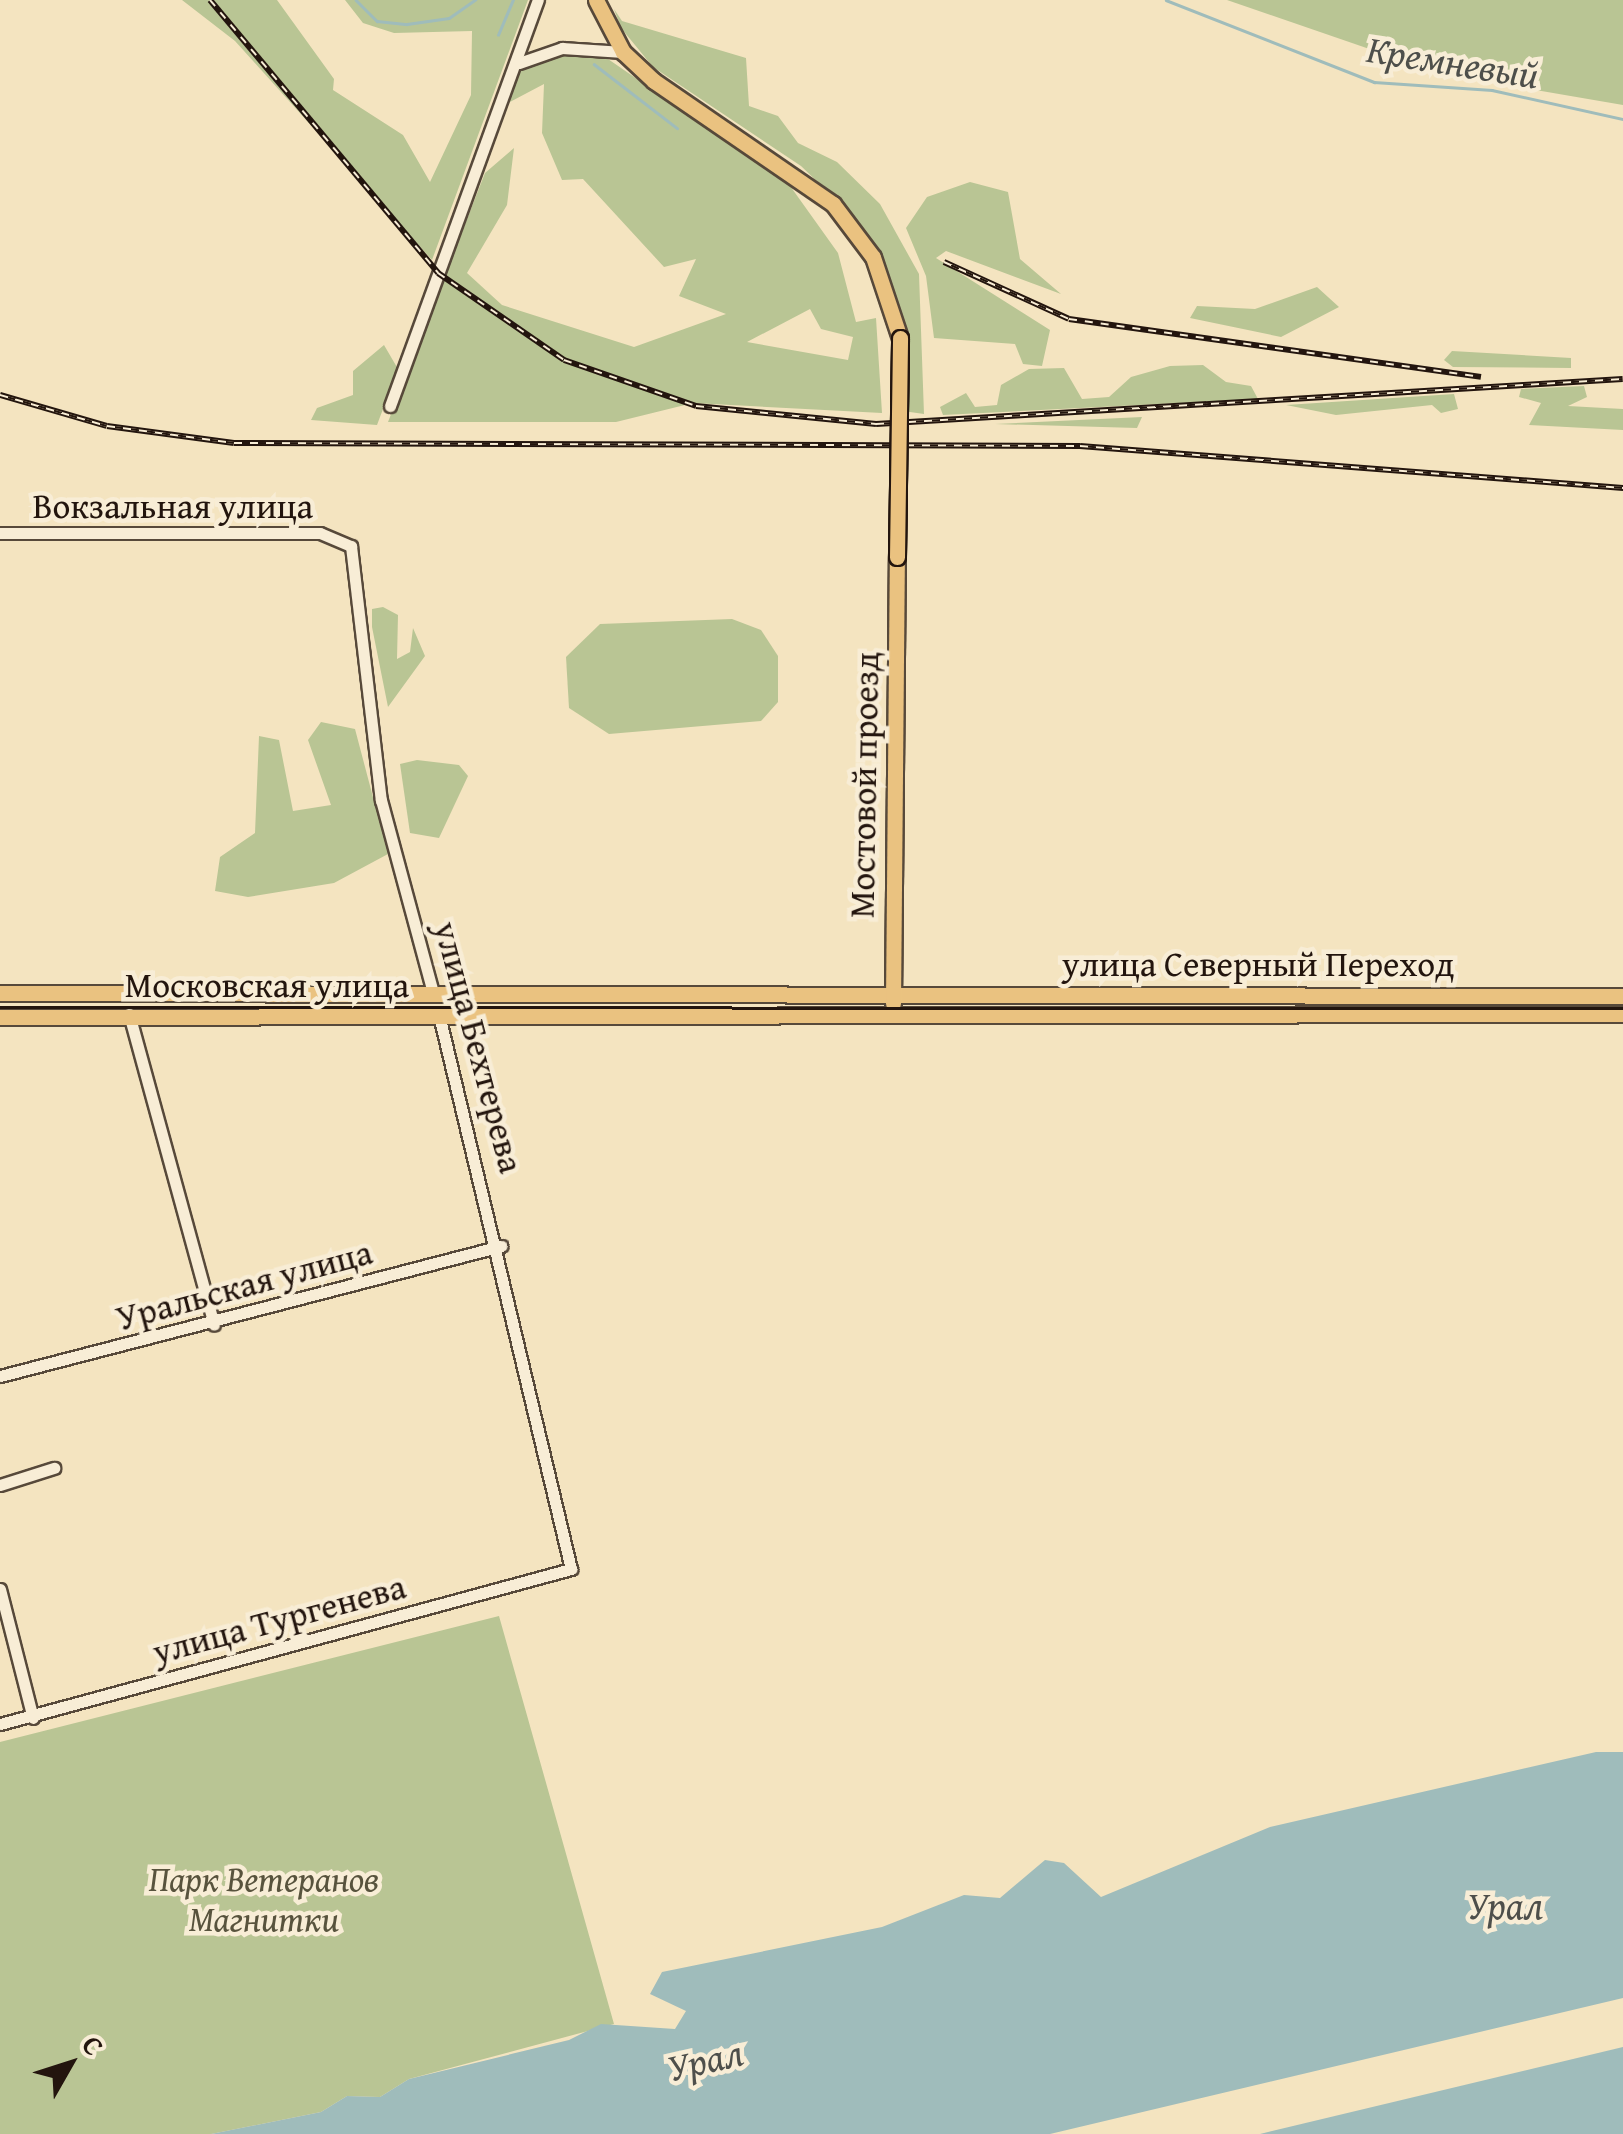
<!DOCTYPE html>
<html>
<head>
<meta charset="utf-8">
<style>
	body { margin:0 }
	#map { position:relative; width:1623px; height:2134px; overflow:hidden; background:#f4e4c0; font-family:"Gentium Book Plus",serif }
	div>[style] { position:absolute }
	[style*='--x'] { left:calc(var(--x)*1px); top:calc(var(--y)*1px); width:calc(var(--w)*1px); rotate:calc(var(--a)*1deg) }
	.green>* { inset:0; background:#b9c594 }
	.water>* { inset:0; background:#9fbcbb }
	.stream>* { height:2.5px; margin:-1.25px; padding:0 1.25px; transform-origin:1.25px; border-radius:1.25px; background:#9fbcbb }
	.roads { filter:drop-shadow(2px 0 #57493a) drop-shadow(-2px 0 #57493a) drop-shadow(0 2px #57493a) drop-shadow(0 -2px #57493a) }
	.minor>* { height:11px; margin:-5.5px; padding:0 5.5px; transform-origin:5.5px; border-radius:5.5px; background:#f8edd6 }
	.major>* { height:15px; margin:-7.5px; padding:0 7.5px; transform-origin:7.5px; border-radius:7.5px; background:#eac280 }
	.tram>* { height:2.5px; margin:-1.25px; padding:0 1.25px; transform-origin:1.25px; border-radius:1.25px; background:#23150e }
	.rail>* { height:6px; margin-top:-3px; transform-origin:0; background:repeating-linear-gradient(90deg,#f8edd6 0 8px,#23150e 0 16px); box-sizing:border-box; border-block:2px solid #23150e }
	.bridges { filter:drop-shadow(2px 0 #23150e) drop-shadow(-2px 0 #23150e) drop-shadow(0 2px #23150e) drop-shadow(0 -2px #23150e) }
	.major-bridge>* { height:15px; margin:-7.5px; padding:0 7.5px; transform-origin:7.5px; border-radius:7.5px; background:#eac280 }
	span { translate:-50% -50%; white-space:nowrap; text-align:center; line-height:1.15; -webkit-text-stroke:9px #f8edd6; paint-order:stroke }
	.street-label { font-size:35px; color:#23150e }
	.park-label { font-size:35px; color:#58533d; font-style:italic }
	.water-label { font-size:38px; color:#4e4f4b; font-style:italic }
	.north { position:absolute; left:20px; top:2014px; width:100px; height:100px; -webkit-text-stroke:8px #f8edd6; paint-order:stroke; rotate:51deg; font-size:28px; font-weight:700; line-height:40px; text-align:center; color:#23150e }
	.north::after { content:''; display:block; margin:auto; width:35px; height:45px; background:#23150e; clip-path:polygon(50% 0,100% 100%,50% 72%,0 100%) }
</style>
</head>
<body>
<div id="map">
	<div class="green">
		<i style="clip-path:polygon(182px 0,277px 0,334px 79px,333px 90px,403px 135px,430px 182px,471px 95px,472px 31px,394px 33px,363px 23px,345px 0,528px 0,432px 260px,235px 41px)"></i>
		<i style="clip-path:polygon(1227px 0,1623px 0,1623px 105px,1442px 74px)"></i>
		<i style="clip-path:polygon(614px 9px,622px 21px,746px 58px,749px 106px,778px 116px,798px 143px,837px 162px,880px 204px,919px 274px,924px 414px,903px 411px,896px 297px,859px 222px,801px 166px,653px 67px,621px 28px)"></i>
		<i style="clip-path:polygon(evenodd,570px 53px,608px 59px,788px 183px,838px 253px,856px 322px,876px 318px,882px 413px,693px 403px,616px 422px,388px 422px,485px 173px,514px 148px,507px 205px,467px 273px,502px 305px,634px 347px,726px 314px,679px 296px,696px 259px,664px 267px,583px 179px,562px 180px,542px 133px,544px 84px,508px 103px,511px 79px,535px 58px,570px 53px,810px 309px,821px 329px,853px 337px,848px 360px,747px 342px,810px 309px)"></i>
		<i style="clip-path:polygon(970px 182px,1008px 192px,1020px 259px,1061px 294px,946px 251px,936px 258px,1050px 330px,1042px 366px,1023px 364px,1015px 344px,934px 338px,926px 276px,906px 228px,927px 197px)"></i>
		<i style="clip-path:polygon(1317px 287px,1339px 307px,1281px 337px,1190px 318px,1197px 306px,1255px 309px)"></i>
		<i style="clip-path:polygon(384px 345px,398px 369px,377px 425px,311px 420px,317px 408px,353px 395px,353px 371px)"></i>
		<i style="clip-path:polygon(1452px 351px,1571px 358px,1571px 368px,1453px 367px,1444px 360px)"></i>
		<i style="clip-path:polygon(1203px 365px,1226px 382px,1251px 386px,1258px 399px,943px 415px,940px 407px,966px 393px,975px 407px,997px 405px,1001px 385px,1029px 369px,1064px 368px,1082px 399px,1109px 397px,1131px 377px,1170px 366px)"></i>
		<i style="clip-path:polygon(1584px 386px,1587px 397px,1568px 406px,1623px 409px,1623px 430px,1529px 425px,1541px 403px,1519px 397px,1521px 389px)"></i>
		<i style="clip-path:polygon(1454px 394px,1458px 409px,1441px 413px,1432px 405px,1336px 415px,1286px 405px)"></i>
		<i style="clip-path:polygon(1142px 417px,1137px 428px,995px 424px)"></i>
		<i style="clip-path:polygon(383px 607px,398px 615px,397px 659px,410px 652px,413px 628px,425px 656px,388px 707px,372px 627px,372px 609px)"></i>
		<i style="clip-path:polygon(732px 619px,761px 630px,778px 656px,778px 702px,761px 721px,609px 734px,569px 708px,566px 657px,600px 624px)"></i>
		<i style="clip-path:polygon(321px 722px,355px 729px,388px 854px,334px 883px,248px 897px,215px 891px,220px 857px,255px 833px,259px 736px,279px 740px,293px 811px,331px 805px,308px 740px)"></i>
		<i style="clip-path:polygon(417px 760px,459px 765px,468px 776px,439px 838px,410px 833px,400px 764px)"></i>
		<i style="clip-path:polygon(499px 1616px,614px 2024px,409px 2079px,380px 2097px,347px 2096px,321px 2112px,211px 2134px,0 2134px,0 1742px)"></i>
	</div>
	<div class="water">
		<i style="clip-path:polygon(1596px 1752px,1623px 1752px,1623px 1998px,1050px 2134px,211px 2134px,321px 2112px,347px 2096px,380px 2097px,409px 2079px,569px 2040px,601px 2024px,675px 2029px,686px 2011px,650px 1994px,662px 1972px,882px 1927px,964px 1895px,1000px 1898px,1045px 1860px,1064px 1863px,1101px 1897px,1270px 1827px)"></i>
		<i style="clip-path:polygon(1623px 2047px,1623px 2134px,1260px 2134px)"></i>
	</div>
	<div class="stream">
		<i style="--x:356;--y:0;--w:30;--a:45"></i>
		<i style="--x:377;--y:21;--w:30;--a:6"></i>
		<i style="--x:407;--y:24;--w:42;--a:-8.1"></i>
		<i style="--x:449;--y:18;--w:32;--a:-35"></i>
		<i style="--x:1166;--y:0;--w:224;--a:21.5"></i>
		<i style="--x:1374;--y:82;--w:118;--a:3.9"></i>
		<i style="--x:1492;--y:90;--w:134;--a:12.5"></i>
		<i style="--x:498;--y:35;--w:38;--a:-67"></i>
		<i style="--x:594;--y:64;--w:105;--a:37.6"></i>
	</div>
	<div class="roads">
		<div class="minor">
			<i style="--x:519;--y:63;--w:46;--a:-19.2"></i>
			<i style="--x:562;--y:48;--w:61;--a:3.8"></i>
			<i style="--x:390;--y:406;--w:432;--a:-70"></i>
			<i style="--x:0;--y:533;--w:320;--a:0"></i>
			<i style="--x:320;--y:533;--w:34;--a:23"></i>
			<i style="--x:351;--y:546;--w:256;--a:83.3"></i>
			<i style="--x:381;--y:800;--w:200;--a:74.9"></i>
			<i style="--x:129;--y:1014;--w:322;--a:74.7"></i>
			<i style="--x:0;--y:1376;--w:518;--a:-14.55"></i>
			<i style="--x:0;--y:1485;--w:57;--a:-17.5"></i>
			<i style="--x:0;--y:1589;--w:133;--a:75.7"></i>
			<i style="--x:0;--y:1724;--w:592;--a:-15.19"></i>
			<i style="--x:571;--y:1569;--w:570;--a:-103.4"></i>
		</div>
		<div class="major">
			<i style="--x:596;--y:0;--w:59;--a:62.6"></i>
			<i style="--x:623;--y:52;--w:42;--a:43.1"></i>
			<i style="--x:654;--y:81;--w:217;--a:34.5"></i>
			<i style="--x:833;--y:204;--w:66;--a:53"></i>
			<i style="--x:873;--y:257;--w:85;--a:71.6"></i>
			<i style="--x:0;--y:993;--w:1623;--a:0.11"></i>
			<i style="--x:893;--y:1003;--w:446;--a:-89.5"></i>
			<i style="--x:0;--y:1017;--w:1623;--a:-0.11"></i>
		</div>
	</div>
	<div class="tram">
		<i style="--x:0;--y:1007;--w:1623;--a:0.04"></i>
	</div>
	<div class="rail">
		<i style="--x:210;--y:0;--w:356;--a:50.1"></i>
		<i style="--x:438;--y:273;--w:153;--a:34.6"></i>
		<i style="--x:564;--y:360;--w:140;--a:19.2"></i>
		<i style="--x:696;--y:406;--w:181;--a:5.7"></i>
		<i style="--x:876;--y:424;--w:748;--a:-3.45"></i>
		<i style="--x:944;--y:262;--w:137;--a:24.5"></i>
		<i style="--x:1069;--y:319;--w:416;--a:8"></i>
		<i style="--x:0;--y:395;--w:111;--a:16.2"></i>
		<i style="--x:107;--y:426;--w:128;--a:7.6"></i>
		<i style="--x:234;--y:443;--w:846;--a:0.2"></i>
		<i style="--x:1080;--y:446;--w:545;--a:4.42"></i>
	</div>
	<div class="bridges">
		<div class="major-bridge">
			<i style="--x:897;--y:557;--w:219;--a:-89.2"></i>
		</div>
	</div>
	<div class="street-label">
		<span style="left:173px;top:506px">Вокзальная улица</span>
		<span style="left:864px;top:785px;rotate:-89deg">Мостовой проезд</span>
		<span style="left:1258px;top:964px">улица Северный Переход</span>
		<span style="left:267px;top:985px">Московская улица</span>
		<span style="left:479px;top:1047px;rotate:75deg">улица Бехтерева</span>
		<span style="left:244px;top:1285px;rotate:-15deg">Уральская улица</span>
		<span style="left:279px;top:1619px;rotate:-15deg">улица Тургенева</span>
	</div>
	<div class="park-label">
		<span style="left:264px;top:1899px">Парк Ветеранов<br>Магнитки</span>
	</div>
	<div class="water-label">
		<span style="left:1453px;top:62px;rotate:9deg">Кремневый</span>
		<span style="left:1505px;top:1906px">Урал</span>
		<span style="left:705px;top:2060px;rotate:-13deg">Урал</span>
	</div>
	<div class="north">С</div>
</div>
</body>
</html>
